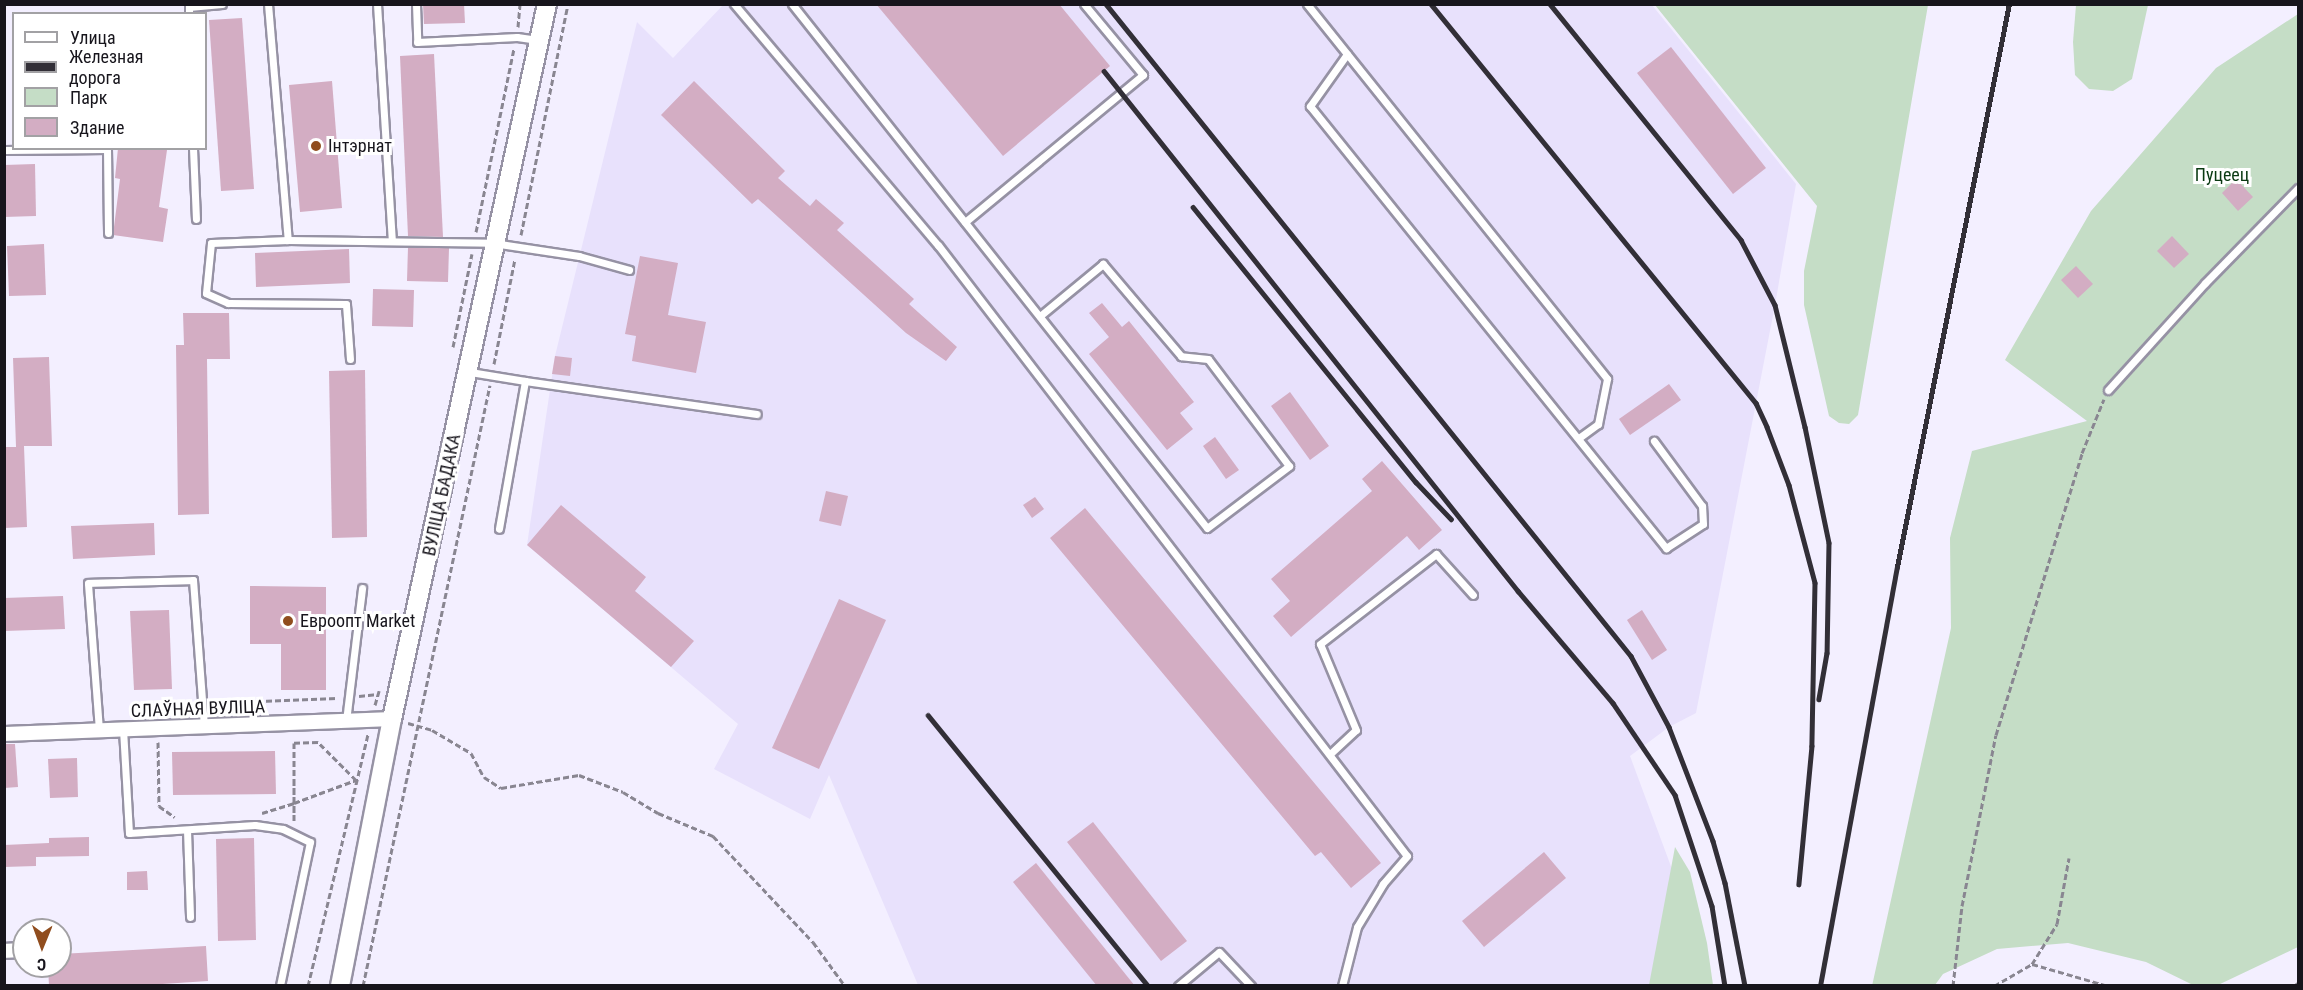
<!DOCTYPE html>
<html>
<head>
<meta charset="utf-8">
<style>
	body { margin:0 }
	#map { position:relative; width:2303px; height:990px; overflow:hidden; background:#f3efff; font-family:"Roboto Condensed",sans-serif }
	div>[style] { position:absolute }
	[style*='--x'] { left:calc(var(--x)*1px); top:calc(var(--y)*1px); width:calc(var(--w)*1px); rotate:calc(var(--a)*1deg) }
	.built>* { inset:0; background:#e8e1fc }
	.green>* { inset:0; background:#c5ddc6 }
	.building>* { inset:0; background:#d3adc3 }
	.path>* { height:3px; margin-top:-1.5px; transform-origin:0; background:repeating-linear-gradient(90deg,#898691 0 6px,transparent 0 9px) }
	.roads { filter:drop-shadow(2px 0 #9692a4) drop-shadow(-2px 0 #9692a4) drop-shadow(0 2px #9692a4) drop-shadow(0 -2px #9692a4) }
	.lane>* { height:7px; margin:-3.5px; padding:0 3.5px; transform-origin:3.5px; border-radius:3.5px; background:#fff }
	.street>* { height:14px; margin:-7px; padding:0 7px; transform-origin:7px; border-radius:7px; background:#fff }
	.secondary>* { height:18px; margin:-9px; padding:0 9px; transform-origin:9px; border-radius:9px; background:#fff }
	.rail>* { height:4.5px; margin:-2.25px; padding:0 2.25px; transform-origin:2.25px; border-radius:2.25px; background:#322f37 }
	.dots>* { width:16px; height:16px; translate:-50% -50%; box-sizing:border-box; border:3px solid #fff; border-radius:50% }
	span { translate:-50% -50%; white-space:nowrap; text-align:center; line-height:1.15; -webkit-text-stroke:6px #fff; paint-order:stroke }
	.poi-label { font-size:18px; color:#17151c }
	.left { translate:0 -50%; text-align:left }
	.park-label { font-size:18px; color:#0a3a12 }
	.street-label { font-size:18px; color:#17151c }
	.frame { position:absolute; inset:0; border:6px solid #17151c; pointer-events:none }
	.legend { position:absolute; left:12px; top:12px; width:195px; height:138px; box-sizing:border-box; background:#fff; border:2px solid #a2a1a4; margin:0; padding:8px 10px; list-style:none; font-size:18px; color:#17151c }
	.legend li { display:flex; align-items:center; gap:12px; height:30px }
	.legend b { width:30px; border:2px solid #a2a1a4 }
	.north { position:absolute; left:12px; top:918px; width:60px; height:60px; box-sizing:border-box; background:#fff; border:2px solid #a2a1a4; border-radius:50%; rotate:181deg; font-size:16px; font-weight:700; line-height:24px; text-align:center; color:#17151c }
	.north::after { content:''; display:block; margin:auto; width:21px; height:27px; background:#904d1e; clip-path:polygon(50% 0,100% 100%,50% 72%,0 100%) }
</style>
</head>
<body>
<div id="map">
	<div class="built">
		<i style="clip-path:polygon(723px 5px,1652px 5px,1796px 184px,1775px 305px,1696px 713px,1669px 727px,1630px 756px,1679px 888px,1665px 985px,918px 985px,829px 775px,810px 819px,714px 769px,738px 724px,527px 545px,555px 356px,637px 22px,673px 58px)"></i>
	</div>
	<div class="green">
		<i style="clip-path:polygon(1655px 5px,1928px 5px,1858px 415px,1849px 424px,1839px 423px,1829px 416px,1804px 305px,1804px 271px,1817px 206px)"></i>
		<i style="clip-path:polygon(2076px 5px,2148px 5px,2132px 79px,2113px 91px,2089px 89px,2075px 75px,2073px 42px)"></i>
		<i style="clip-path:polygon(2298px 14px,2298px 947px,2218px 985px,2193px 985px,2146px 962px,2068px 943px,1997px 949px,1943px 974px,1935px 985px,1872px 986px,1951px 628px,1950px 538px,1972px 451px,2087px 421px,2005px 360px,2091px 211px,2216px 68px)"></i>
		<i style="clip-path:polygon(1675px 847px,1690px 872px,1707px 943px,1713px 985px,1649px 985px)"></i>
	</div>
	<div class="building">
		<i style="clip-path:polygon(423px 4px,464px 4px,465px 23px,424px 24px)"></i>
		<i style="clip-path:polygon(876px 4px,1059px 4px,1110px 66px,1003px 156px)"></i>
		<i style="clip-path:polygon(242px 18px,254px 189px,221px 191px,209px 20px)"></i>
		<i style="clip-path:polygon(1671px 47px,1766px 168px,1733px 194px,1637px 73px)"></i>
		<i style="clip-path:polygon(434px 54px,443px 237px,408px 236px,400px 56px)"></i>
		<i style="clip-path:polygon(332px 81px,342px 208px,300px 212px,289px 85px)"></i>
		<i style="clip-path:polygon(694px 81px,785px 171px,778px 178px,810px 206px,816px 199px,844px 223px,837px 230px,914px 299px,909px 304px,957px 347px,946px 361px,906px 333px,758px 199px,752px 204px,661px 115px)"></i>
		<i style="clip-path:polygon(118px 148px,167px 150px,159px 207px,168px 209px,163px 242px,113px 235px,120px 179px,115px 178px)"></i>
		<i style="clip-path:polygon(35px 164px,36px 216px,4px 217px,4px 165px)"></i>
		<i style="clip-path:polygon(2236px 179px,2253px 197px,2238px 211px,2222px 193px)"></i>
		<i style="clip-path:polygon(2172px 236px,2189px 254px,2174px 268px,2157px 251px)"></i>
		<i style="clip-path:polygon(44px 244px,46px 295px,9px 296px,7px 246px)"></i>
		<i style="clip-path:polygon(408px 247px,449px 248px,448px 282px,407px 281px)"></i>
		<i style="clip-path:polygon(349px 249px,350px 283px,256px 287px,255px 253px)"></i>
		<i style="clip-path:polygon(640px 256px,678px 263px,668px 315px,706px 322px,696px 373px,632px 361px,636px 336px,625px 334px)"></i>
		<i style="clip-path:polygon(2076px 266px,2093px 284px,2078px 298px,2061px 280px)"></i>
		<i style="clip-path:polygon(373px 289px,414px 290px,413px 327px,372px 326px)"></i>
		<i style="clip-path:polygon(1102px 303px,1122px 327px,1129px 321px,1194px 402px,1180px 413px,1193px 429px,1167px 450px,1089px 354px,1109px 337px,1089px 313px)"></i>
		<i style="clip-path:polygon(183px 313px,229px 313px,230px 359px,207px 359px,209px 514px,178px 515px,176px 345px,184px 345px)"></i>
		<i style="clip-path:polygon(555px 356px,572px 358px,570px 376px,552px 374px)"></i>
		<i style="clip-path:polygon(49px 357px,52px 446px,24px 446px,27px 527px,4px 528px,4px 447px,16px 447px,13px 358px)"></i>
		<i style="clip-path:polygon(365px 370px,367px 537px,332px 538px,329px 371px)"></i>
		<i style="clip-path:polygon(1669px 384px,1681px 400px,1630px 435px,1619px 419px)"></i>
		<i style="clip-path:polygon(1290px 392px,1329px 446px,1310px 460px,1271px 406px)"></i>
		<i style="clip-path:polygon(1215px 437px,1239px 470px,1226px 479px,1203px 446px)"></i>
		<i style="clip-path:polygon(1382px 461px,1442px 530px,1419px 550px,1407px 536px,1291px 637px,1273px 616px,1290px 601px,1271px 579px,1372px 491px,1362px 479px)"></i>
		<i style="clip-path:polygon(826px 491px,848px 496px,841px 526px,819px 521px)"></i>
		<i style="clip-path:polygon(1035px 497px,1044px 509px,1032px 518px,1023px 505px)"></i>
		<i style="clip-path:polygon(561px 505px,646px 577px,635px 591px,694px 641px,671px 667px,527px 545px)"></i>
		<i style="clip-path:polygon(1085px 508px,1381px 863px,1351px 888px,1321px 852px,1315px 856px,1050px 538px)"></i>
		<i style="clip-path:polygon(154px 523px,155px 555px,73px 559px,71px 526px)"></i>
		<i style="clip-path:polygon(250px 586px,326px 587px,326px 690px,281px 690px,281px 644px,250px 644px)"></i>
		<i style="clip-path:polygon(63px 596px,65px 629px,4px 631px,4px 598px)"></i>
		<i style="clip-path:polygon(839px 599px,886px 620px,819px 769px,772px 748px)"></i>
		<i style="clip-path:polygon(169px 610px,172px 689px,134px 690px,130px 611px)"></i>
		<i style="clip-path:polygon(1642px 610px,1667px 650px,1652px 660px,1627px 620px)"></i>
		<i style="clip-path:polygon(4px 744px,15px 744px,18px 787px,4px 788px)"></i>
		<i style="clip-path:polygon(275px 751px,276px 794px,173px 795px,172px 752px)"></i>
		<i style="clip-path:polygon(77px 758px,78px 797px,50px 798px,48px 759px)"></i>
		<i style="clip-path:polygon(1093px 822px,1187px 941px,1161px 961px,1067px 842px)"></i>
		<i style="clip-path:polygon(89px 837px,89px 856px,36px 857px,36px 866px,4px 867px,4px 845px,49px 843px,49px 838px)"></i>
		<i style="clip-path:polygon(254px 838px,256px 940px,218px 941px,216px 839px)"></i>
		<i style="clip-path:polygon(1544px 852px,1566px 878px,1484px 947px,1462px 921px)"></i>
		<i style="clip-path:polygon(1036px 863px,1135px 986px,1097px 986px,1013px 882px)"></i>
		<i style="clip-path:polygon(147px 871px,148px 890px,127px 890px,127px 872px)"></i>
		<i style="clip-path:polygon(206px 946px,208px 981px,132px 986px,49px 986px,48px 966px,60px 966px,60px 954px)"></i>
	</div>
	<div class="path">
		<i style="--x:518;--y:27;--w:23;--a:-85"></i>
		<i style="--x:476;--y:232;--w:188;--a:-78.3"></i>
		<i style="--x:521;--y:235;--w:236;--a:-78.5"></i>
		<i style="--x:453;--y:347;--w:95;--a:-78.5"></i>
		<i style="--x:494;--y:364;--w:107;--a:-78.7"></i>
		<i style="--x:359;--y:696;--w:19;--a:-6"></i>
		<i style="--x:212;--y:703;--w:125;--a:-2.3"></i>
		<i style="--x:375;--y:705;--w:15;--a:-74"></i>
		<i style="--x:408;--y:723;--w:25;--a:16"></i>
		<i style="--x:432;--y:730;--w:45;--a:30.5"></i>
		<i style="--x:471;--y:753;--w:27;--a:62"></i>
		<i style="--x:484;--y:777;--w:20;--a:33"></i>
		<i style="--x:501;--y:788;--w:79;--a:-9.5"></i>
		<i style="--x:579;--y:775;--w:47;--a:21.1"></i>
		<i style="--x:623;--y:792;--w:41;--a:31"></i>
		<i style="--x:658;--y:813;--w:60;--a:22.7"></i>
		<i style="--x:713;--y:836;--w:146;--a:46.7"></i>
		<i style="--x:813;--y:942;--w:54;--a:54"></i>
		<i style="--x:158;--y:742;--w:64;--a:89.1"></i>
		<i style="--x:159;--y:806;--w:19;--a:35"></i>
		<i style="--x:262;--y:813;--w:34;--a:-17"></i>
		<i style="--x:294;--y:803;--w:66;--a:-20.4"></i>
		<i style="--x:356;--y:780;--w:54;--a:-135"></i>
		<i style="--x:318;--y:742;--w:24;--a:178"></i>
		<i style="--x:294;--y:743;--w:79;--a:90"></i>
		<i style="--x:2032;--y:964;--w:47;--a:-58"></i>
		<i style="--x:2057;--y:924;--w:67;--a:-79.7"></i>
		<i style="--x:308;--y:986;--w:259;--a:-76.6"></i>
		<i style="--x:363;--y:986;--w:614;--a:-78.07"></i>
		<i style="--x:1953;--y:986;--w:81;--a:-83.6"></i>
		<i style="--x:1962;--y:906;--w:174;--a:-78.8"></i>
		<i style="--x:1996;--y:735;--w:295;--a:-73"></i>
		<i style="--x:2082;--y:453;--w:58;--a:-67.8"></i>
		<i style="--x:1994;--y:986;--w:44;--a:-30.1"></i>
		<i style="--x:2032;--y:964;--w:79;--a:16.1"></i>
		<i style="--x:2294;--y:986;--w:5;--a:-37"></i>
	</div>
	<div class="roads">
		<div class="lane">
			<i style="--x:268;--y:4;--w:237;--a:85.2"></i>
			<i style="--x:377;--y:4;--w:237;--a:86.4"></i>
			<i style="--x:416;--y:4;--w:38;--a:88"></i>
			<i style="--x:417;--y:42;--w:100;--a:-2.9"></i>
			<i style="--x:517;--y:37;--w:21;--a:8"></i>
			<i style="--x:734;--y:4;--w:316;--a:49.8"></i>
			<i style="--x:938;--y:245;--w:770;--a:52.49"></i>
			<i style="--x:1407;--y:856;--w:37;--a:131"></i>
			<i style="--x:1383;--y:884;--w:50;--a:121.2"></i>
			<i style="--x:1357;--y:927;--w:61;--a:104.3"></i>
			<i style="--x:792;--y:4;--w:668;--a:51.62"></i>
			<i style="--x:1207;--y:528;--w:103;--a:-37.1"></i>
			<i style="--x:1289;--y:466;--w:134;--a:-127.1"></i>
			<i style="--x:1208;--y:359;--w:27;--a:-174"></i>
			<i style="--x:1181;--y:356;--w:121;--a:-130.3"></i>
			<i style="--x:1103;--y:264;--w:82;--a:140.5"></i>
			<i style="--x:1307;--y:4;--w:480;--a:51.3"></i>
			<i style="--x:1607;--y:379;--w:46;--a:101.3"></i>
			<i style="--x:1598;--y:424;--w:24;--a:144"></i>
			<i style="--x:189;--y:14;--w:7;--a:-90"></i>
			<i style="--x:189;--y:7;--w:33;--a:-5"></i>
			<i style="--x:1347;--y:54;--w:64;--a:125.4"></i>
			<i style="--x:1310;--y:106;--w:568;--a:51.15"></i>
			<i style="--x:1666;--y:548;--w:44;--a:-33"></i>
			<i style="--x:1703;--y:524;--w:18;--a:-93"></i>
			<i style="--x:1702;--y:506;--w:81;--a:-126.4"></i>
			<i style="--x:193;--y:148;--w:71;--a:87.6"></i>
			<i style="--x:4;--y:150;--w:103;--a:-0.6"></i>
			<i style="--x:107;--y:149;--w:84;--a:89.3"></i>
			<i style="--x:965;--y:222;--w:231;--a:-39.6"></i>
			<i style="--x:1143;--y:75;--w:92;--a:-129.7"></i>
			<i style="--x:350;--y:359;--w:55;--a:-94.2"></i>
			<i style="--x:346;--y:304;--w:118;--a:-179.5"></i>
			<i style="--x:228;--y:303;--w:24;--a:-156"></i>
			<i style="--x:206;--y:293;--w:50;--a:-84.3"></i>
			<i style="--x:211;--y:243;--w:77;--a:-2.2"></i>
			<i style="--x:288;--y:240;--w:205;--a:0.8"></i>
			<i style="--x:493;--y:243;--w:87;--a:8.6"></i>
			<i style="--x:579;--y:256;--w:52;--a:15.6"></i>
			<i style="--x:470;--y:372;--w:56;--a:9.3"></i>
			<i style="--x:525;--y:381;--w:150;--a:100"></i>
			<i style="--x:525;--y:381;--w:234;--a:8.1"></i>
			<i style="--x:2108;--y:390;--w:144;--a:-47.8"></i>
			<i style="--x:2205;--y:283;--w:133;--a:-45.6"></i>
			<i style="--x:346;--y:721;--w:134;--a:-83.1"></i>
			<i style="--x:123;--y:729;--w:104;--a:86.7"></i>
			<i style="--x:129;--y:833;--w:126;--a:-3.6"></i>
			<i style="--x:255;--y:825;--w:28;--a:8"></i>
			<i style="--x:283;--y:829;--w:30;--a:26"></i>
			<i style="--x:310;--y:842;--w:147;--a:101.8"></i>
			<i style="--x:99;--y:730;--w:147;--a:-94.3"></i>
			<i style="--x:88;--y:583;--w:105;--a:-1.6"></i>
			<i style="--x:193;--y:580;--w:146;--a:85.7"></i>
			<i style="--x:1330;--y:754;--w:35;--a:-43"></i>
			<i style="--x:1356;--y:730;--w:93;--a:-112.7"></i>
			<i style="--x:1320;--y:644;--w:147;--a:-37.8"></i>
			<i style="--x:1436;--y:554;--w:55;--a:47.9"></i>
			<i style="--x:187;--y:830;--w:87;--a:88"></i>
			<i style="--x:1178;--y:986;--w:53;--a:-39.7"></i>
			<i style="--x:1219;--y:952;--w:47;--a:46.7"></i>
		</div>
		<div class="street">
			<i style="--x:4;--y:734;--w:388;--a:-2.2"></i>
			<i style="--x:4;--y:951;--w:20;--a:-3"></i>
		</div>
		<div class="secondary">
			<i style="--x:340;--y:986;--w:272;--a:-79"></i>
			<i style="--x:392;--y:719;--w:732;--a:-77.77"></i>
		</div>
	</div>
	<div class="rail">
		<i style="--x:1106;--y:4;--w:837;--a:51.16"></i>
		<i style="--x:1631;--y:656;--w:81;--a:61.8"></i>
		<i style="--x:1669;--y:727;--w:122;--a:68.9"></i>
		<i style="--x:1713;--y:841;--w:44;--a:74.1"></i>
		<i style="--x:1725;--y:883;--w:105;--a:79"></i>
		<i style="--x:1431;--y:4;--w:515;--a:50.84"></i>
		<i style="--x:1756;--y:403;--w:26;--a:65"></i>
		<i style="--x:1767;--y:427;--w:62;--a:69.2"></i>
		<i style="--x:1789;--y:485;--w:101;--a:75.1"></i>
		<i style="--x:1815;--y:583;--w:163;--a:91.1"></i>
		<i style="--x:1812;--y:746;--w:139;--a:95.4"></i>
		<i style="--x:1550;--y:4;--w:304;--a:51"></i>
		<i style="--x:1741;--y:240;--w:73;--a:62.4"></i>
		<i style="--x:1775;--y:305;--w:126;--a:76.2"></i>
		<i style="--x:1805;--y:427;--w:118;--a:78.3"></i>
		<i style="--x:1829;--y:543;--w:110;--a:91"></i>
		<i style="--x:1827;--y:653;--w:47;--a:99.9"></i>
		<i style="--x:1104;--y:71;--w:665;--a:51.47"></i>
		<i style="--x:1518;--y:591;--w:147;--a:49.7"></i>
		<i style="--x:1613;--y:703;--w:111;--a:56"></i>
		<i style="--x:1675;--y:795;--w:117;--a:71.6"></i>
		<i style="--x:1712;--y:906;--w:81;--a:80.8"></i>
		<i style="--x:1193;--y:207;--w:354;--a:51"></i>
		<i style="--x:1416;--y:482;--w:51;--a:46.6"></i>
		<i style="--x:928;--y:715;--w:349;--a:50.9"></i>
		<i style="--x:1820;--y:986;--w:426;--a:-79.6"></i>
		<i style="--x:1897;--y:567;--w:574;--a:-78.75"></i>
	</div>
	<div class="dots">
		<i style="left:316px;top:146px;background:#904d1e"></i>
		<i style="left:288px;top:621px;background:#904d1e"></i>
	</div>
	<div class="poi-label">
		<span class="left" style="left:328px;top:146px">Інтэрнат</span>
		<span class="left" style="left:300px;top:621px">Евроопт Market</span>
	</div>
	<div class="park-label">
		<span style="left:2222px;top:175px">Пуцеец</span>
	</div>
	<div class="street-label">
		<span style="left:442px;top:495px;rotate:-78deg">ВУЛІЦА БАДАКА</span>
		<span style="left:198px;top:709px;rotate:-2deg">СЛАЎНАЯ ВУЛІЦА</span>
	</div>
	<div class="frame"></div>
	<ul class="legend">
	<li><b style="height:8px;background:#fff"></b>Улица</li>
	<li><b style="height:8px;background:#322f37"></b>Железная дорога</li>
	<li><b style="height:16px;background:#c5ddc6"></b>Парк</li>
	<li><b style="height:16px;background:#d3adc3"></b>Здание</li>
	</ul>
	<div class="north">С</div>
</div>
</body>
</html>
